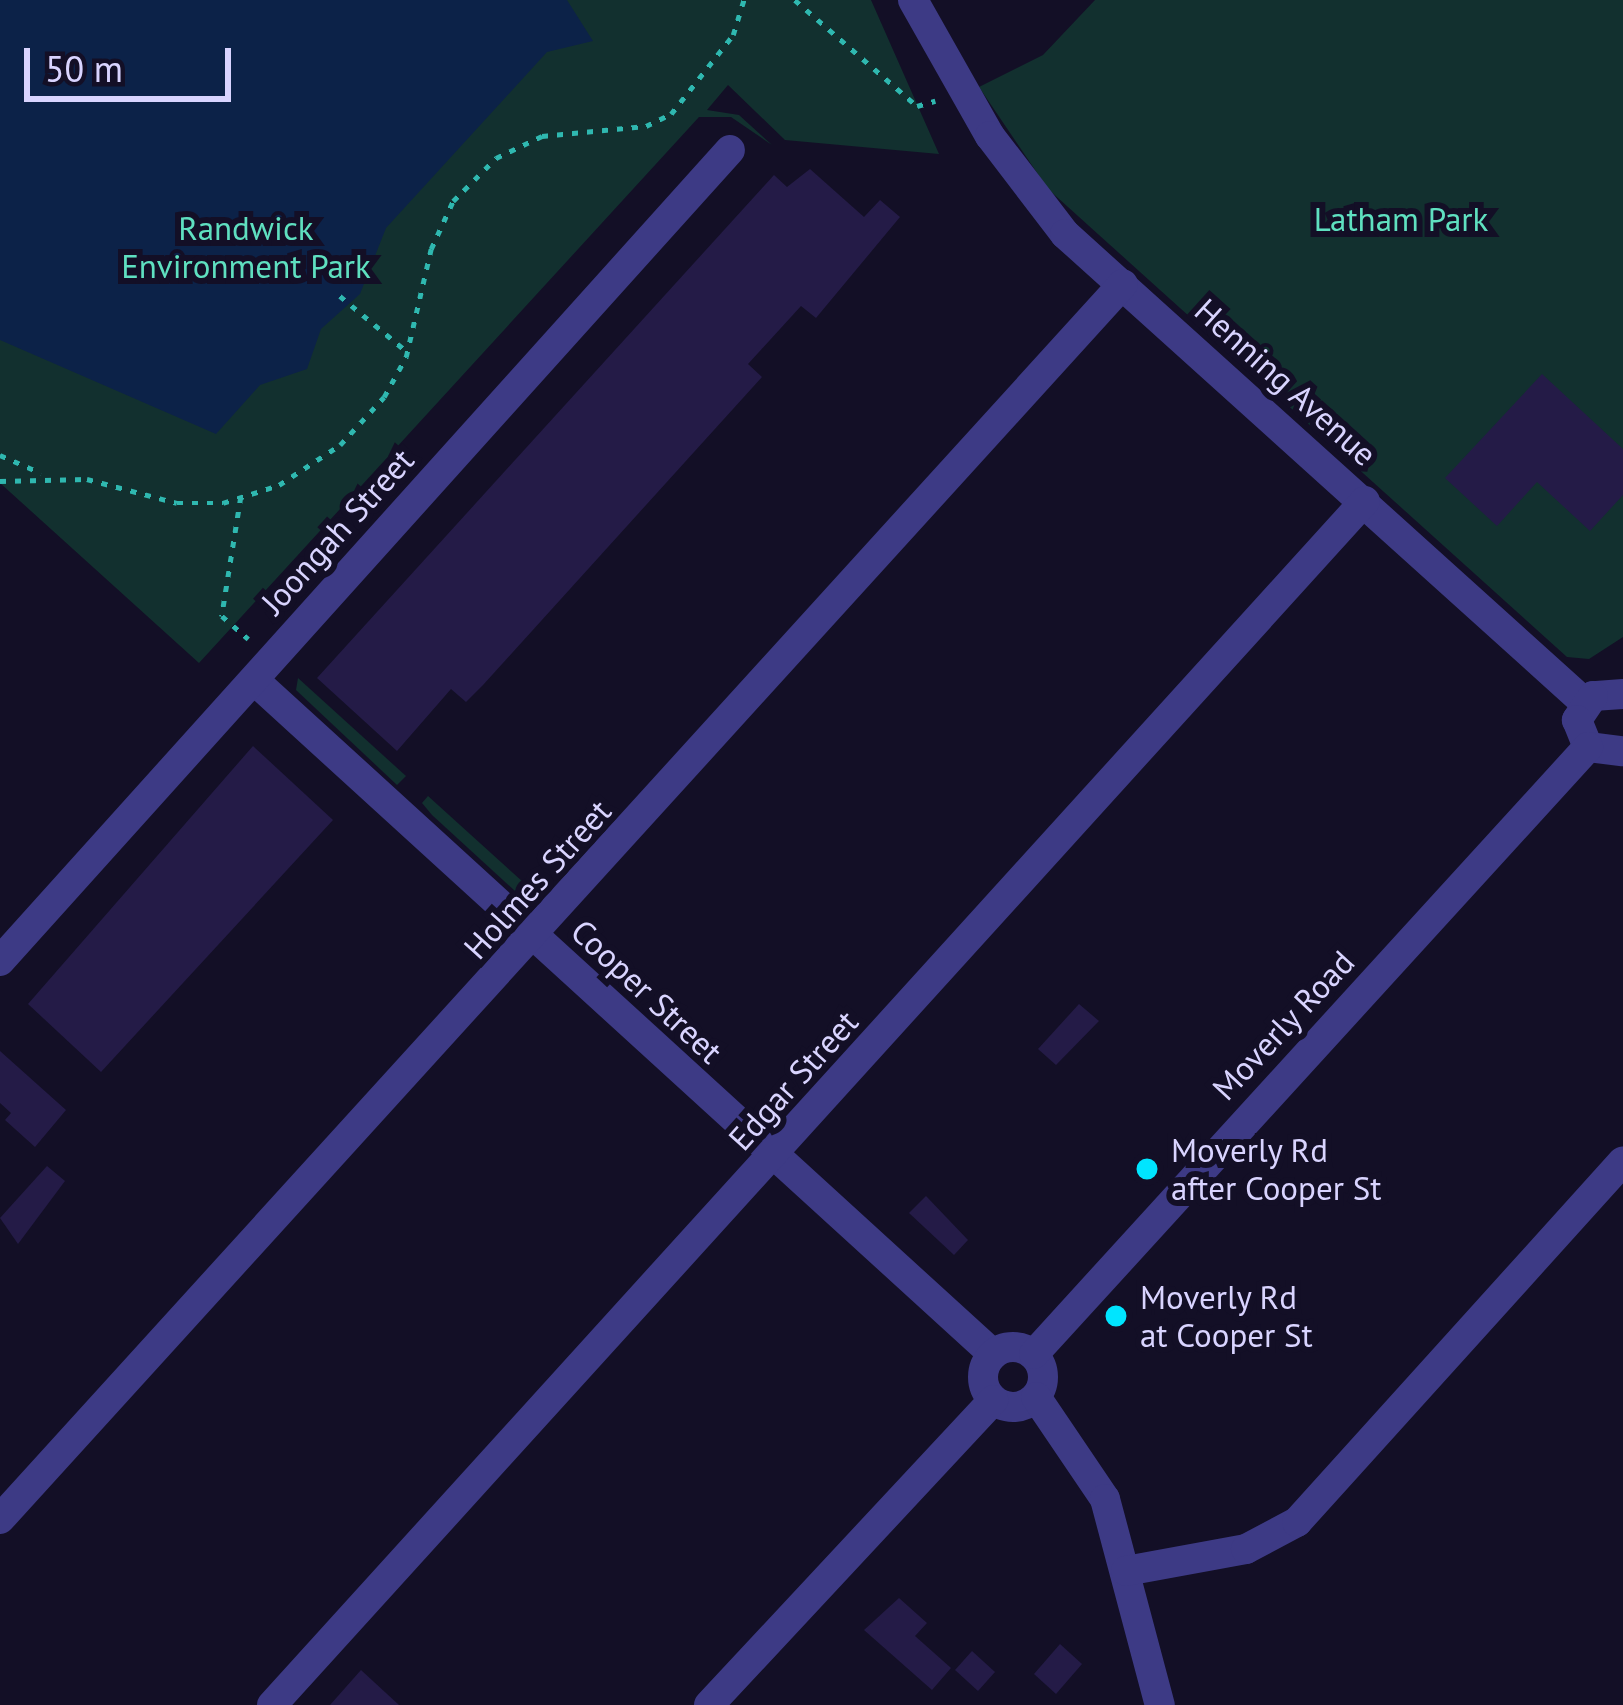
<!DOCTYPE html>
<html>
<head>
<meta charset="utf-8">
<style>
	body { margin:0 }
	#map { position:relative; width:1623px; height:1705px; overflow:hidden; background:#130f26; font-family:"PT Sans",sans-serif }
	div>[style] { position:absolute }
	[style*='--x'] { left:calc(var(--x)*1px); top:calc(var(--y)*1px); width:calc(var(--w)*1px); rotate:calc(var(--a)*1deg) }
	.green>* { inset:0; background:#12302f }
	.water>* { inset:0; background:#0c2248 }
	.building>* { inset:0; background:#241b47 }
	.path>* { height:4.5px; margin-top:-2.25px; transform-origin:0; background:repeating-linear-gradient(90deg,#2fb8b0 0 6px,transparent 0 15px) }
	.minor>* { height:30px; margin:-15px; padding:0 15px; transform-origin:15px; border-radius:15px; background:#3d3a85 }
	.minor>.ring { margin:-15px; padding:0; box-sizing:content-box; background:none; border:30px solid #3d3a85; border-radius:50% }
	.dots>* { width:33px; height:33px; translate:-50% -50%; box-sizing:border-box; border:6px solid #130f26; border-radius:50% }
	span { translate:-50% -50%; white-space:nowrap; text-align:center; line-height:1.15; -webkit-text-stroke:12px #130f26; paint-order:stroke }
	.park-label { font-size:33px; color:#5fe0c0 }
	.street-label { font-size:33px; color:#d9d4ff }
	.poi-label { font-size:33px; color:#d9d4ff }
	.left { translate:0 -50%; text-align:left }
	.scale { position:absolute; left:24px; top:48px; width:207px; height:54px; box-sizing:border-box; border:6px solid #d9d4ff; border-top:0; padding-left:15px; font-size:36px; line-height:42px; white-space:nowrap; color:#d9d4ff; -webkit-text-stroke:9px #130f26; paint-order:stroke }
</style>
</head>
<body>
<div id="map">
	<div class="green">
		<i style="clip-path:polygon(0 0,871px 0,939px 154px,785px 140px,728px 85px,707px 110px,739px 115px,772px 145px,731px 117px,699px 117px,199px 663px,0 483px)"></i>
		<i style="clip-path:polygon(1095px 0,1623px 0,1623px 637px,1589px 659px,1567px 657px,1048px 189px,979px 87px,1043px 55px)"></i>
		<i style="clip-path:polygon(298px 678px,406px 776px,397px 785px,296px 690px)"></i>
		<i style="clip-path:polygon(428px 796px,523px 882px,515px 891px,432px 815px,422px 803px)"></i>
	</div>
	<div class="water">
		<i style="clip-path:polygon(0 0,567px 0,593px 41px,547px 52px,386px 228px,360px 294px,321px 329px,307px 369px,260px 385px,216px 434px,0 340px)"></i>
	</div>
	<div class="building">
		<i style="clip-path:polygon(810px 169px,864px 217px,880px 200px,900px 217px,816px 318px,801px 306px,748px 364px,762px 377px,483px 685px,466px 702px,451px 689px,397px 751px,317px 678px,774px 175px,787px 187px)"></i>
		<i style="clip-path:polygon(1542px 374px,1623px 449px,1623px 495px,1590px 531px,1537px 482px,1497px 526px,1445px 478px)"></i>
		<i style="clip-path:polygon(253px 746px,333px 820px,101px 1072px,28px 1004px)"></i>
		<i style="clip-path:polygon(1079px 1004px,1099px 1021px,1056px 1065px,1038px 1049px)"></i>
		<i style="clip-path:polygon(0 1051px,66px 1110px,35px 1147px,5px 1120px,11px 1113px,0 1103px)"></i>
		<i style="clip-path:polygon(47px 1166px,65px 1181px,18px 1244px,0 1218px)"></i>
		<i style="clip-path:polygon(926px 1196px,968px 1240px,954px 1255px,909px 1213px)"></i>
		<i style="clip-path:polygon(899px 1598px,927px 1623px,915px 1636px,951px 1668px,932px 1690px,864px 1630px)"></i>
		<i style="clip-path:polygon(1060px 1644px,1082px 1664px,1056px 1694px,1034px 1674px)"></i>
		<i style="clip-path:polygon(972px 1651px,995px 1672px,978px 1691px,955px 1670px)"></i>
		<i style="clip-path:polygon(361px 1670px,399px 1705px,330px 1705px)"></i>
	</div>
	<div class="path">
		<i style="--x:795;--y:0;--w:162;--a:41"></i>
		<i style="--x:917;--y:106;--w:19;--a:-16"></i>
		<i style="--x:340;--y:296;--w:85;--a:39.7"></i>
		<i style="--x:0;--y:455;--w:45;--a:23.7"></i>
		<i style="--x:0;--y:481;--w:87;--a:-1.3"></i>
		<i style="--x:87;--y:479;--w:93;--a:14.9"></i>
		<i style="--x:177;--y:503;--w:46;--a:0"></i>
		<i style="--x:223;--y:503;--w:59;--a:-17.8"></i>
		<i style="--x:279;--y:485;--w:73;--a:-33.3"></i>
		<i style="--x:340;--y:445;--w:65;--a:-47.5"></i>
		<i style="--x:384;--y:397;--w:46;--a:-61.2"></i>
		<i style="--x:406;--y:357;--w:111;--a:-77"></i>
		<i style="--x:431;--y:249;--w:53;--a:-65.4"></i>
		<i style="--x:453;--y:201;--w:61;--a:-45"></i>
		<i style="--x:496;--y:158;--w:51;--a:-25.6"></i>
		<i style="--x:542;--y:136;--w:104;--a:-5.5"></i>
		<i style="--x:646;--y:126;--w:28;--a:-26"></i>
		<i style="--x:671;--y:114;--w:100;--a:-51.9"></i>
		<i style="--x:733;--y:35;--w:37;--a:-73"></i>
		<i style="--x:241;--y:497;--w:121;--a:99.1"></i>
		<i style="--x:222;--y:616;--w:35;--a:41"></i>
	</div>
	<div class="minor">
		<i style="--x:913;--y:0;--w:156;--a:60.5"></i>
		<i style="--x:990;--y:136;--w:123;--a:52.6"></i>
		<i style="--x:1065;--y:234;--w:699;--a:42.04"></i>
		<i style="--x:254;--y:680;--w:1000;--a:42.37"></i>
		<i style="--x:1623;--y:694;--w:30;--a:176"></i>
		<i style="--x:1593;--y:696;--w:29;--a:124"></i>
		<i style="--x:1577;--y:720;--w:29;--a:68"></i>
		<i style="--x:1588;--y:747;--w:35;--a:7"></i>
		<i style="--x:0;--y:961;--w:1091;--a:-48.01"></i>
		<i class="ring" style="left:983px;top:1347px;width:30px;height:30px"></i>
		<i style="--x:1034;--y:1354;--w:822;--a:-47.61"></i>
		<i style="--x:1036;--y:1397;--w:123;--a:55.9"></i>
		<i style="--x:1105;--y:1499;--w:213;--a:75.1"></i>
		<i style="--x:0;--y:1519;--w:1669;--a:-47.72"></i>
		<i style="--x:1126;--y:1571;--w:122;--a:-10.4"></i>
		<i style="--x:1246;--y:1549;--w:58;--a:-27.9"></i>
		<i style="--x:1297;--y:1522;--w:486;--a:-47.9"></i>
		<i style="--x:272;--y:1705;--w:1626;--a:-47.77"></i>
		<i style="--x:709;--y:1705;--w:417;--a:-47"></i>
	</div>
	<div class="dots">
		<i style="left:1147px;top:1169px;background:#00e5ff"></i>
		<i style="left:1116px;top:1316px;background:#00e5ff"></i>
	</div>
	<div class="park-label">
		<span style="left:1401px;top:219px">Latham Park</span>
		<span style="left:246px;top:247px">Randwick<br>Environment Park</span>
	</div>
	<div class="street-label">
		<span style="left:1286px;top:382px;rotate:42deg">Henning Avenue</span>
		<span style="left:337px;top:531px;rotate:-48deg">Joongah Street</span>
		<span style="left:537px;top:879px;rotate:-48deg">Holmes Street</span>
		<span style="left:647px;top:991px;rotate:43deg">Cooper Street</span>
		<span style="left:1283px;top:1025px;rotate:-47deg">Moverly Road</span>
		<span style="left:793px;top:1080px;rotate:-48deg">Edgar Street</span>
	</div>
	<div class="poi-label">
		<span class="left" style="left:1171px;top:1169px">Moverly Rd<br>after Cooper St</span>
		<span class="left" style="left:1140px;top:1316px">Moverly Rd<br>at Cooper St</span>
	</div>
	<div class="scale">50 m</div>
</div>
</body>
</html>
